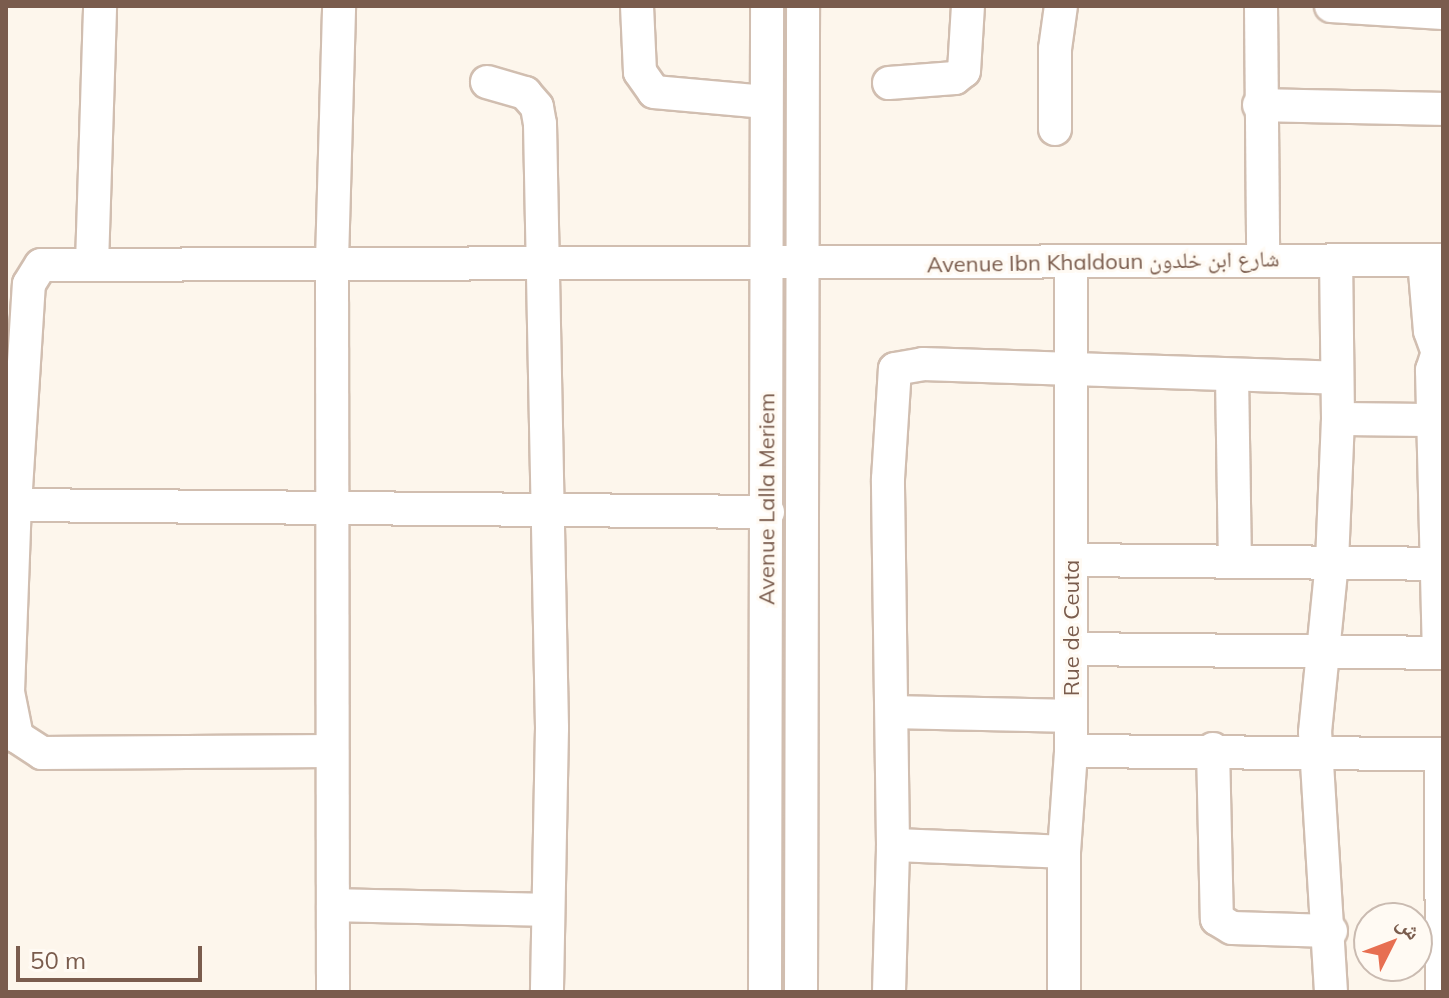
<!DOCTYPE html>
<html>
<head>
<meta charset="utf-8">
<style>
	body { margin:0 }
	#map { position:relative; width:1449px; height:998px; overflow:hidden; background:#fdf6ec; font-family:Mulish,"Noto Naskh Arabic",sans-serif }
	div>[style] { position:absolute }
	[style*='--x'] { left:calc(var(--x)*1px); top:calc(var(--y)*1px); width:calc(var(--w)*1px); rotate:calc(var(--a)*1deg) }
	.roads { filter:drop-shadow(2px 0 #d1beb0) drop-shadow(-2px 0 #d1beb0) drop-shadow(0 2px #d1beb0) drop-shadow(0 -2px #d1beb0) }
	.minor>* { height:32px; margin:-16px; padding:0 16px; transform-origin:16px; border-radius:16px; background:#fff }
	span { translate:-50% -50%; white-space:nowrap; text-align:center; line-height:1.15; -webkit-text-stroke:6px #fffaf3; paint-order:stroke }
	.street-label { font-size:22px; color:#7a5c4d }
	.frame { position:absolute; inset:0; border:8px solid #7a5c4d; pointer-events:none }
	.north { position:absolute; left:1353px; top:902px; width:80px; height:80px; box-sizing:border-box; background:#fffaf3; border:2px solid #cabbb1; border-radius:50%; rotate:48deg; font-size:22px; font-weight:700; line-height:32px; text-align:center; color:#7a5c4d }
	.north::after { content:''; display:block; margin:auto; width:28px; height:36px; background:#e76f51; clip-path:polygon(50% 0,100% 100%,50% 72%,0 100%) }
	.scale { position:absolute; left:16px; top:946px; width:186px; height:36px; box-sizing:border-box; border:4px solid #7a5c4d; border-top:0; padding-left:10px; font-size:24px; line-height:28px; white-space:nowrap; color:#7a5c4d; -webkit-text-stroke:6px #fffaf3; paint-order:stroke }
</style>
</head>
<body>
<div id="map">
	<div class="roads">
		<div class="minor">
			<i style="--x:637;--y:6;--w:66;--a:87.4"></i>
			<i style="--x:640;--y:72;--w:24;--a:55"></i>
			<i style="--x:654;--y:92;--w:112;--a:5.1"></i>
			<i style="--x:1261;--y:6;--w:253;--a:89.5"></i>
			<i style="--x:1331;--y:6;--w:112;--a:3.6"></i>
			<i style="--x:487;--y:82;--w:40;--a:16"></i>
			<i style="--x:525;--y:93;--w:18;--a:49"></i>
			<i style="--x:537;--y:107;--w:17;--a:80"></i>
			<i style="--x:540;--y:124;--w:604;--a:88.86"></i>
			<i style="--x:552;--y:728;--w:264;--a:91.1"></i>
			<i style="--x:889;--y:83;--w:66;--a:-4.3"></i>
			<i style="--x:955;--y:78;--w:11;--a:-38"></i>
			<i style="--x:964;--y:71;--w:65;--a:-86.5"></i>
			<i style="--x:1259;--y:105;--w:184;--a:1.2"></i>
			<i style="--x:1055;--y:129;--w:80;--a:-90"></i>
			<i style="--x:1055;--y:49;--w:43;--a:-82.1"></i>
			<i style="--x:1424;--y:260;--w:71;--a:85.2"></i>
			<i style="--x:1430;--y:331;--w:38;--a:70"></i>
			<i style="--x:92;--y:264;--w:258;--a:-88.2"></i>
			<i style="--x:1436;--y:358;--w:13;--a:108"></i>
			<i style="--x:1432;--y:370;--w:283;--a:88.6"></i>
			<i style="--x:1232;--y:375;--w:186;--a:89.1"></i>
			<i style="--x:1338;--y:419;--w:94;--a:0.6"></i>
			<i style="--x:15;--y:505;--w:753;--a:0.53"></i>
			<i style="--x:1072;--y:560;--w:371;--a:0.6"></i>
			<i style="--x:1071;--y:649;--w:372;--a:0.6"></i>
			<i style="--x:895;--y:712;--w:176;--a:1.3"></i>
			<i style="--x:1213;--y:749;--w:170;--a:88.7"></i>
			<i style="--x:1217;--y:919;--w:17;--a:31"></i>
			<i style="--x:1232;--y:928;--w:99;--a:1.7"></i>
			<i style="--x:332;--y:751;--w:290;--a:179.6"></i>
			<i style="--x:42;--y:753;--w:30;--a:-147"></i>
			<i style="--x:17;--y:737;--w:46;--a:-101.3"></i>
			<i style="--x:8;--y:692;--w:187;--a:-87.9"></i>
			<i style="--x:15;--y:505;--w:221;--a:-86.4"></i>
			<i style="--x:29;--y:284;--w:22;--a:-58"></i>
			<i style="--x:41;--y:265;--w:1402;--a:-0.2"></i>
			<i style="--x:1071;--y:751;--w:372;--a:0.5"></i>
			<i style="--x:1441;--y:754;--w:238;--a:89.8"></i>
			<i style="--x:893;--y:845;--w:366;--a:-90.8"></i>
			<i style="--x:888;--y:479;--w:110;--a:-86.4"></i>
			<i style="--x:895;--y:369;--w:28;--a:-10"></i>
			<i style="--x:923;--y:364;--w:414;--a:1.9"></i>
			<i style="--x:333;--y:905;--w:215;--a:1.3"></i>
			<i style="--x:333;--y:992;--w:731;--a:-90.08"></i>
			<i style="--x:332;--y:261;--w:255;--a:-88.4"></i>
			<i style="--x:765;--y:992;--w:986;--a:-89.88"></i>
			<i style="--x:801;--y:992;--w:986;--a:-89.88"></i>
			<i style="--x:889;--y:992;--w:147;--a:-88.4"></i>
			<i style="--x:893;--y:845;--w:171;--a:2.3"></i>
			<i style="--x:1064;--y:992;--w:140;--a:-90"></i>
			<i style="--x:1064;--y:852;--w:101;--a:-86"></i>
			<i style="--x:1071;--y:751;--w:487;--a:-90"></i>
			<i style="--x:1331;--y:992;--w:260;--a:-93.5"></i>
			<i style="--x:1315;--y:732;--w:171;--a:-84.3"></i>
			<i style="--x:1332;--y:562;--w:143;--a:-87.6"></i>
			<i style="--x:1338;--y:419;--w:159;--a:-90.7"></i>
		</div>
	</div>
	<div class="street-label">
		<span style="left:1103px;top:262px;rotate:-1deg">Avenue Ibn Khaldoun شارع ابن خلدون</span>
		<span style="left:767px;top:499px;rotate:-90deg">Avenue Lalla Meriem</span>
		<span style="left:1072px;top:628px;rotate:-90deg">Rue de Ceuta</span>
	</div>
	<div class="frame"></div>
	<div class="north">ش</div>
	<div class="scale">50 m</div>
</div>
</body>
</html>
